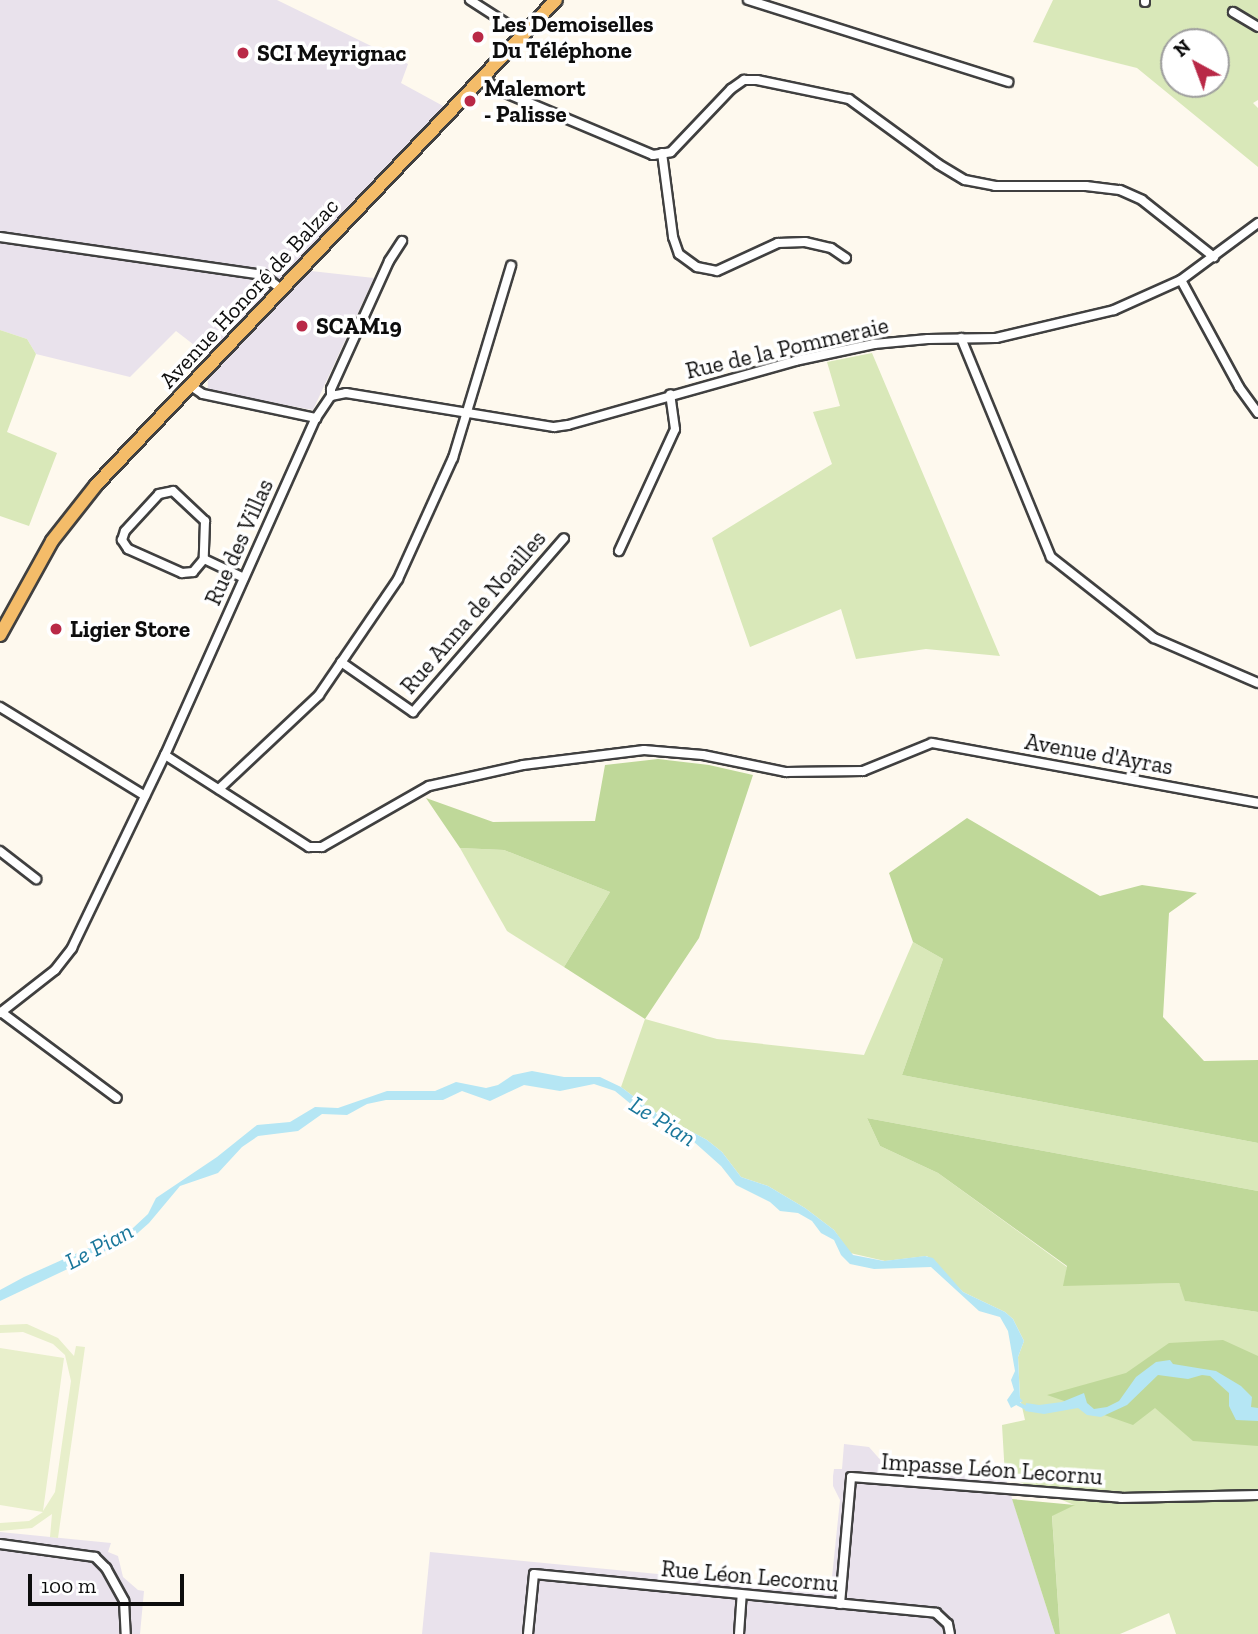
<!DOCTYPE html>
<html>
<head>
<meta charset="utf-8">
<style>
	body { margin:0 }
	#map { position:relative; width:1258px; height:1634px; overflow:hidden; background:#fef9ee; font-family:"Zilla Slab",serif }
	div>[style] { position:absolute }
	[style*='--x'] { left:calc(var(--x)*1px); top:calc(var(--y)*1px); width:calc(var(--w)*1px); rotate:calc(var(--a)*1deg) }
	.industrial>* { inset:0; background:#e9e2ec }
	.green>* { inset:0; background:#d9e8b9 }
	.forest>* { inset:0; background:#bfd899 }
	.pitch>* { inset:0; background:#e8efcb }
	.water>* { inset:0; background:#b5e6f4 }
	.stream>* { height:3.5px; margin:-1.75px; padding:0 1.75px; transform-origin:1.75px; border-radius:1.75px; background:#b5e6f4 }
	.roads { filter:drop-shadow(2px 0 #404040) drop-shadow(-2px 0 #404040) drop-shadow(0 2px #404040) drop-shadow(0 -2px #404040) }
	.minor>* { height:8px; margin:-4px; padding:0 4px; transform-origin:4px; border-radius:4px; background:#fff }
	.primary>* { height:12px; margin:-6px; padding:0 6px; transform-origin:6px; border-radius:6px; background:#f4bc69 }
	.dots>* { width:19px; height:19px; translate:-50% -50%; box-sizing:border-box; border:4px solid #fff; border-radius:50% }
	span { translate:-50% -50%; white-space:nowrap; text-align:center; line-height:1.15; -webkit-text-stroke:7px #fff; paint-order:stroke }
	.poi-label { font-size:23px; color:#0d0d0d; font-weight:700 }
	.left { translate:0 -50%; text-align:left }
	.street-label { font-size:23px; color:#0d0d0d }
	.water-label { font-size:24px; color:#1a779b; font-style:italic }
	.north { position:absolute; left:1160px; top:28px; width:70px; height:70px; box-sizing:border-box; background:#fff; border:2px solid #9e9e9e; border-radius:50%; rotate:319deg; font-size:19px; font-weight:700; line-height:28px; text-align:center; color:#0d0d0d }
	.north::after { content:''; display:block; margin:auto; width:24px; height:32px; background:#b92947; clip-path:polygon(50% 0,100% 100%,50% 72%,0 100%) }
	.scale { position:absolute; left:28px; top:1574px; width:156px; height:32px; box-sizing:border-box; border:4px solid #0d0d0d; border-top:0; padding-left:9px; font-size:21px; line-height:24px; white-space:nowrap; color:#0d0d0d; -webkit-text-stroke:5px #fff; paint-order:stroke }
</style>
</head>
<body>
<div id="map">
	<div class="industrial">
		<i style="clip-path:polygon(0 0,277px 0,408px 64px,401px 83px,456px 113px,311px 271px,374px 278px,313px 410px,208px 391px,207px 355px,176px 331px,130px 377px,36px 354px,27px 339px,0 330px)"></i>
		<i style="clip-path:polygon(844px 1444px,869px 1447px,884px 1464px,1005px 1476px,1055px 1634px,422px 1634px,430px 1552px,814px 1589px,832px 1577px,840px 1500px,833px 1486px,833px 1476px,834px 1469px,842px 1469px)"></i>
		<i style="clip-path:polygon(0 1532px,111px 1543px,108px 1552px,118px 1556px,123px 1577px,138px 1590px,144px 1591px,140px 1634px,0 1634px)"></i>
	</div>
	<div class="green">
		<i style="clip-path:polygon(evenodd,1053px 0,1258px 0,1258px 100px,1253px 103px,1258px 108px,1258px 167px,1137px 68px,1033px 42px,1053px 0,1174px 42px,1216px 42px,1216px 84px,1174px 84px,1174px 42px)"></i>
		<i style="clip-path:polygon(0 330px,27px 339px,36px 354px,7px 432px,57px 453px,29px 526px,0 516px)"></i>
		<i style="clip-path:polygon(872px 353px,1000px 656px,926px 649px,856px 659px,841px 609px,750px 647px,712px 538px,832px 464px,813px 412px,840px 406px,827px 362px)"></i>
		<i style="clip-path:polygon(460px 848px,504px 850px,610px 892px,564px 967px,507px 931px)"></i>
		<i style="clip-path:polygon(913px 942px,943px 959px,902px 1075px,1258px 1143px,1258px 1191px,867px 1118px,880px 1146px,938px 1173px,1067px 1267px,1064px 1285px,1179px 1283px,1186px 1301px,1258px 1312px,1258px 1634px,1176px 1634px,1169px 1613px,1120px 1634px,1060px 1634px,1052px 1515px,1074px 1505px,1005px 1476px,1002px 1425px,1025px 1420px,1020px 1398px,1018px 1357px,1024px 1341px,1013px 1319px,1005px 1312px,963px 1292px,927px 1256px,885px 1261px,850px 1253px,834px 1230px,805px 1208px,768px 1186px,741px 1177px,722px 1152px,707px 1140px,653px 1111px,621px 1087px,645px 1019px,717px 1039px,864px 1055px)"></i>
	</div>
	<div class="forest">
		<i style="clip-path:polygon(658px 759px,709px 765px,753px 775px,699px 938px,645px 1019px,564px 967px,610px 892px,504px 850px,460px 848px,426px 798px,493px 822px,595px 821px,605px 765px)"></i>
		<i style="clip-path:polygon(967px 818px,1100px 896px,1142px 885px,1197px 893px,1169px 913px,1163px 1017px,1204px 1061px,1258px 1060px,1258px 1143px,902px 1075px,943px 959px,913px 942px,889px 873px)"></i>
		<i style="clip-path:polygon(867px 1118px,1258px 1191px,1258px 1312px,1185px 1301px,1179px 1283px,1063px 1286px,1067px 1266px,938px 1173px,880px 1146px)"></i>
		<i style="clip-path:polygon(1223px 1340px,1258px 1356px,1258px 1446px,1193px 1441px,1155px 1408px,1133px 1425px,1047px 1395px,1126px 1373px,1169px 1343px)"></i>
		<i style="clip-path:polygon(1012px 1499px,1075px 1505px,1052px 1516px,1060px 1634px,1055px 1634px)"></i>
	</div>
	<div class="pitch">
		<i style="clip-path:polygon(27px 1324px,58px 1338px,74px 1356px,76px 1346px,85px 1347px,58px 1538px,50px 1537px,52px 1514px,32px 1528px,0 1531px,0 1523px,29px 1521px,43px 1512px,0 1505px,0 1348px,64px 1358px,43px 1511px,55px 1492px,71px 1381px,65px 1355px,53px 1344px,23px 1332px,0 1333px,0 1325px)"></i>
	</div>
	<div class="water">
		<i style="clip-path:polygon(532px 1071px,564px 1077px,600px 1077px,621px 1087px,653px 1111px,707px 1140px,722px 1152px,741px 1177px,768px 1186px,805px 1208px,834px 1230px,853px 1255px,884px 1261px,925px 1256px,933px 1258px,963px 1292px,1005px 1312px,1013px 1319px,1024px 1341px,1018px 1357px,1020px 1398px,1023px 1401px,1011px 1408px,1007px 1400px,1014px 1390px,1011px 1380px,1015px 1371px,1008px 1331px,1000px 1317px,979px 1311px,931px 1267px,874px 1269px,850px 1264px,841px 1255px,834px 1240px,821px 1233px,812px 1221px,798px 1213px,780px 1211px,770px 1202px,736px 1185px,721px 1166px,684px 1133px,643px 1114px,615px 1091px,594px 1084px,560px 1091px,524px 1085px,490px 1101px,462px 1091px,443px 1100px,386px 1100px,367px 1104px,347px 1115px,322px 1114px,298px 1131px,258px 1136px,242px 1147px,218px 1173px,180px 1186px,149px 1223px,131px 1239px,0 1301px,0 1290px,24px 1277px,133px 1228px,148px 1214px,156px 1198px,217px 1157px,257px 1125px,290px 1122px,315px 1107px,338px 1108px,387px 1091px,435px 1091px,456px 1082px,486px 1088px,498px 1085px,513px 1075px)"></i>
		<i style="clip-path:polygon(1170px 1360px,1173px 1364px,1216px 1371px,1241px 1386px,1252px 1397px,1251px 1407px,1258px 1408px,1258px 1421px,1236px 1420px,1229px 1406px,1229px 1393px,1210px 1376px,1202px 1375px,1188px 1379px,1158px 1375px,1127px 1405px,1101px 1417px,1087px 1415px,1078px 1408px,1044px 1414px,1025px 1411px,1026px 1403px,1039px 1405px,1062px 1402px,1084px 1393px,1087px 1403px,1094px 1409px,1107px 1407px,1119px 1401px,1136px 1377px,1156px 1362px)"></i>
	</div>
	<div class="stream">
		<i style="--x:1015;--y:1402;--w:16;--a:27"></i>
	</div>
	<div class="roads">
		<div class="minor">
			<i style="--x:470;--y:0;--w:63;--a:32.7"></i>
			<i style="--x:748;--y:0;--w:273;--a:17.5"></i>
			<i style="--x:1145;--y:0;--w:2;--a:90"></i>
			<i style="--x:1233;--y:12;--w:29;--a:31"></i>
			<i style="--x:482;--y:78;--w:23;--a:34"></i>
			<i style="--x:501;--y:91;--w:165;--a:22.8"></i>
			<i style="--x:653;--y:155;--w:18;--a:-9"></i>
			<i style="--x:671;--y:152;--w:87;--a:-46.4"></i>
			<i style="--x:731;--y:89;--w:16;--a:-35"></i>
			<i style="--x:744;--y:80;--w:13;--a:0"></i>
			<i style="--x:757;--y:80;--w:94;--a:11.7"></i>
			<i style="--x:849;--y:99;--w:110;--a:36.1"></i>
			<i style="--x:938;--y:164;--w:31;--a:31"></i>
			<i style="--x:965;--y:180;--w:31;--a:11"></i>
			<i style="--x:995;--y:186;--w:91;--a:0"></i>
			<i style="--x:1086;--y:186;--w:34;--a:7"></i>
			<i style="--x:1120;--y:190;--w:24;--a:24"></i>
			<i style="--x:1142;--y:200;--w:92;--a:38.4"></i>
			<i style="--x:662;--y:153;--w:85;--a:82.5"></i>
			<i style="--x:673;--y:237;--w:18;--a:71"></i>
			<i style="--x:679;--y:254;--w:22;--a:36"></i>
			<i style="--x:697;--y:267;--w:20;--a:11"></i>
			<i style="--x:717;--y:271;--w:67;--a:-24.7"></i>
			<i style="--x:778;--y:243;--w:27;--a:-2"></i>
			<i style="--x:805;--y:242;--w:27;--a:13"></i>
			<i style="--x:831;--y:248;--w:18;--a:34"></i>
			<i style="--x:0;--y:237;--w:266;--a:8.2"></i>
			<i style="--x:263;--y:275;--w:23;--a:38"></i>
			<i style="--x:1181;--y:280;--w:122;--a:61.5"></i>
			<i style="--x:1239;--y:387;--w:32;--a:54"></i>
			<i style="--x:961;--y:338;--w:237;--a:67.7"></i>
			<i style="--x:1051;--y:557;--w:131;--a:38.2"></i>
			<i style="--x:1154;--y:638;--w:113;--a:23.4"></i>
			<i style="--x:191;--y:386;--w:14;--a:34"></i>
			<i style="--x:203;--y:394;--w:116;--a:12"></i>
			<i style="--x:331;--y:396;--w:7;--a:-90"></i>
			<i style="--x:331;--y:389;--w:141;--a:-65.6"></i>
			<i style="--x:389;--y:261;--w:24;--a:-57"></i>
			<i style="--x:173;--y:491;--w:44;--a:43.2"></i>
			<i style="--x:205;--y:521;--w:38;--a:92"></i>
			<i style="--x:204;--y:559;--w:17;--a:130"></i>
			<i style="--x:193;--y:572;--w:11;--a:175"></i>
			<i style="--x:182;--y:573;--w:59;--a:-156"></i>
			<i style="--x:128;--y:549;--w:11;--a:-124"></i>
			<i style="--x:122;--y:540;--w:9;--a:-72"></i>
			<i style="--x:125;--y:531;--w:50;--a:-47.4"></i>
			<i style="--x:159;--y:494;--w:14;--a:-12"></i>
			<i style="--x:619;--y:551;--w:134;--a:-65.3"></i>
			<i style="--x:675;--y:429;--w:35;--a:-98"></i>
			<i style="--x:204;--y:559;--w:44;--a:25.4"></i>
			<i style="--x:341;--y:662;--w:88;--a:34.8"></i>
			<i style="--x:413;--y:712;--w:230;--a:-49"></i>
			<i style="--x:0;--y:707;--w:170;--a:31.5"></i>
			<i style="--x:165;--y:755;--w:171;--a:32.6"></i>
			<i style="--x:309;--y:847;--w:13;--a:0"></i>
			<i style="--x:322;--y:847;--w:123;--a:-29.7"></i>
			<i style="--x:429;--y:786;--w:96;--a:-12.6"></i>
			<i style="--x:523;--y:765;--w:122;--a:-7.1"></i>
			<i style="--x:644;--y:750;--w:59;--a:4.8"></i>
			<i style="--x:703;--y:755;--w:85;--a:11.6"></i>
			<i style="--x:786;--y:772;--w:77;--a:-0.7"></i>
			<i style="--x:863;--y:771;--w:74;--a:-22.1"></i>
			<i style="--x:932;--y:743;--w:331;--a:10.4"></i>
			<i style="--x:219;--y:789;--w:137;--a:-43.2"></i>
			<i style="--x:319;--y:695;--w:140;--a:-55.7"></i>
			<i style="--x:398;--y:579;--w:133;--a:-65.6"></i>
			<i style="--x:453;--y:458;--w:201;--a:-73.2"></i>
			<i style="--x:0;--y:851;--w:46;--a:37.9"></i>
			<i style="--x:1;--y:1012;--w:144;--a:36.6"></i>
			<i style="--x:0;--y:1013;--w:70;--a:-38"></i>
			<i style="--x:55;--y:970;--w:28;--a:-52"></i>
			<i style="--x:72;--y:948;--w:214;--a:-64.3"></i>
			<i style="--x:165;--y:755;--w:369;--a:-65.9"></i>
			<i style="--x:316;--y:418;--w:27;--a:-56"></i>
			<i style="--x:331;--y:396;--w:15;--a:-11"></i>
			<i style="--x:346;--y:393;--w:211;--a:9.3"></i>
			<i style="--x:554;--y:427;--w:14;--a:-8"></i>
			<i style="--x:568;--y:425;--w:236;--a:-15.7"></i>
			<i style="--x:795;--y:361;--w:81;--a:-12.1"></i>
			<i style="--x:874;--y:344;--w:54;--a:-5.3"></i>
			<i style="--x:928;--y:339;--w:68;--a:-0.8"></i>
			<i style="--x:996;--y:338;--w:121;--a:-13.3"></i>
			<i style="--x:1114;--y:310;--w:73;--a:-24.1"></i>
			<i style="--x:1181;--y:280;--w:96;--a:-36.5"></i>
			<i style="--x:0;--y:1544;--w:96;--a:7.8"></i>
			<i style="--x:95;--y:1557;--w:16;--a:45"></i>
			<i style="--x:106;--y:1568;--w:38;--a:61"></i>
			<i style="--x:124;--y:1601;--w:33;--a:87"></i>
			<i style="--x:840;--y:1604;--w:127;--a:-85"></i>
			<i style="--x:851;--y:1477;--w:271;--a:4.4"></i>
			<i style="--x:1121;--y:1498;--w:137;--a:-1.3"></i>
			<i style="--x:528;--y:1634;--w:60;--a:-84.3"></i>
			<i style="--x:534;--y:1574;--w:404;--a:5.5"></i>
			<i style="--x:936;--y:1613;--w:16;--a:43"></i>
			<i style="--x:948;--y:1624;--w:10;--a:79"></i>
			<i style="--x:739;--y:1634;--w:39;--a:-86"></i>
		</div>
		<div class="primary">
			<i style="--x:0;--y:635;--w:107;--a:-61"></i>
			<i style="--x:52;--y:541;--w:71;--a:-51.8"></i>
			<i style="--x:96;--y:485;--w:668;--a:-46.52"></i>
		</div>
	</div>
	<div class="dots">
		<i style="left:478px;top:37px;background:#b92947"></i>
		<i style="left:243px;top:53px;background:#b92947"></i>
		<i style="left:470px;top:101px;background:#b92947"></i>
		<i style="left:302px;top:326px;background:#b92947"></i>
		<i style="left:56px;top:629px;background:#b92947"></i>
	</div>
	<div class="poi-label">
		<span class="left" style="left:492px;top:37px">Les Demoiselles<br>Du Téléphone</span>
		<span class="left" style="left:257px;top:53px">SCI Meyrignac</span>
		<span class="left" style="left:484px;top:101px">Malemort<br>- Palisse</span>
		<span class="left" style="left:316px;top:326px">SCAM19</span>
		<span class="left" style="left:70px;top:629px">Ligier Store</span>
	</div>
	<div class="street-label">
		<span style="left:249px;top:293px;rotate:-47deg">Avenue Honoré de Balzac</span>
		<span style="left:787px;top:348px;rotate:-13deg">Rue de la Pommeraie</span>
		<span style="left:239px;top:542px;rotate:-66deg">Rue des Villas</span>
		<span style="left:473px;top:612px;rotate:-49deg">Rue Anna de Noailles</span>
		<span style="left:1099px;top:754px;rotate:10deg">Avenue d'Ayras</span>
		<span style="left:992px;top:1469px;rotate:4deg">Impasse Léon Lecornu</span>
		<span style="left:750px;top:1576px;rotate:5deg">Rue Léon Lecornu</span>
	</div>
	<div class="water-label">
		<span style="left:663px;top:1121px;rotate:32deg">Le Pian</span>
		<span style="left:99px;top:1246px;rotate:-28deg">Le Pian</span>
	</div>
	<div class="north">N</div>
	<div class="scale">100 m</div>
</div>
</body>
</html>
